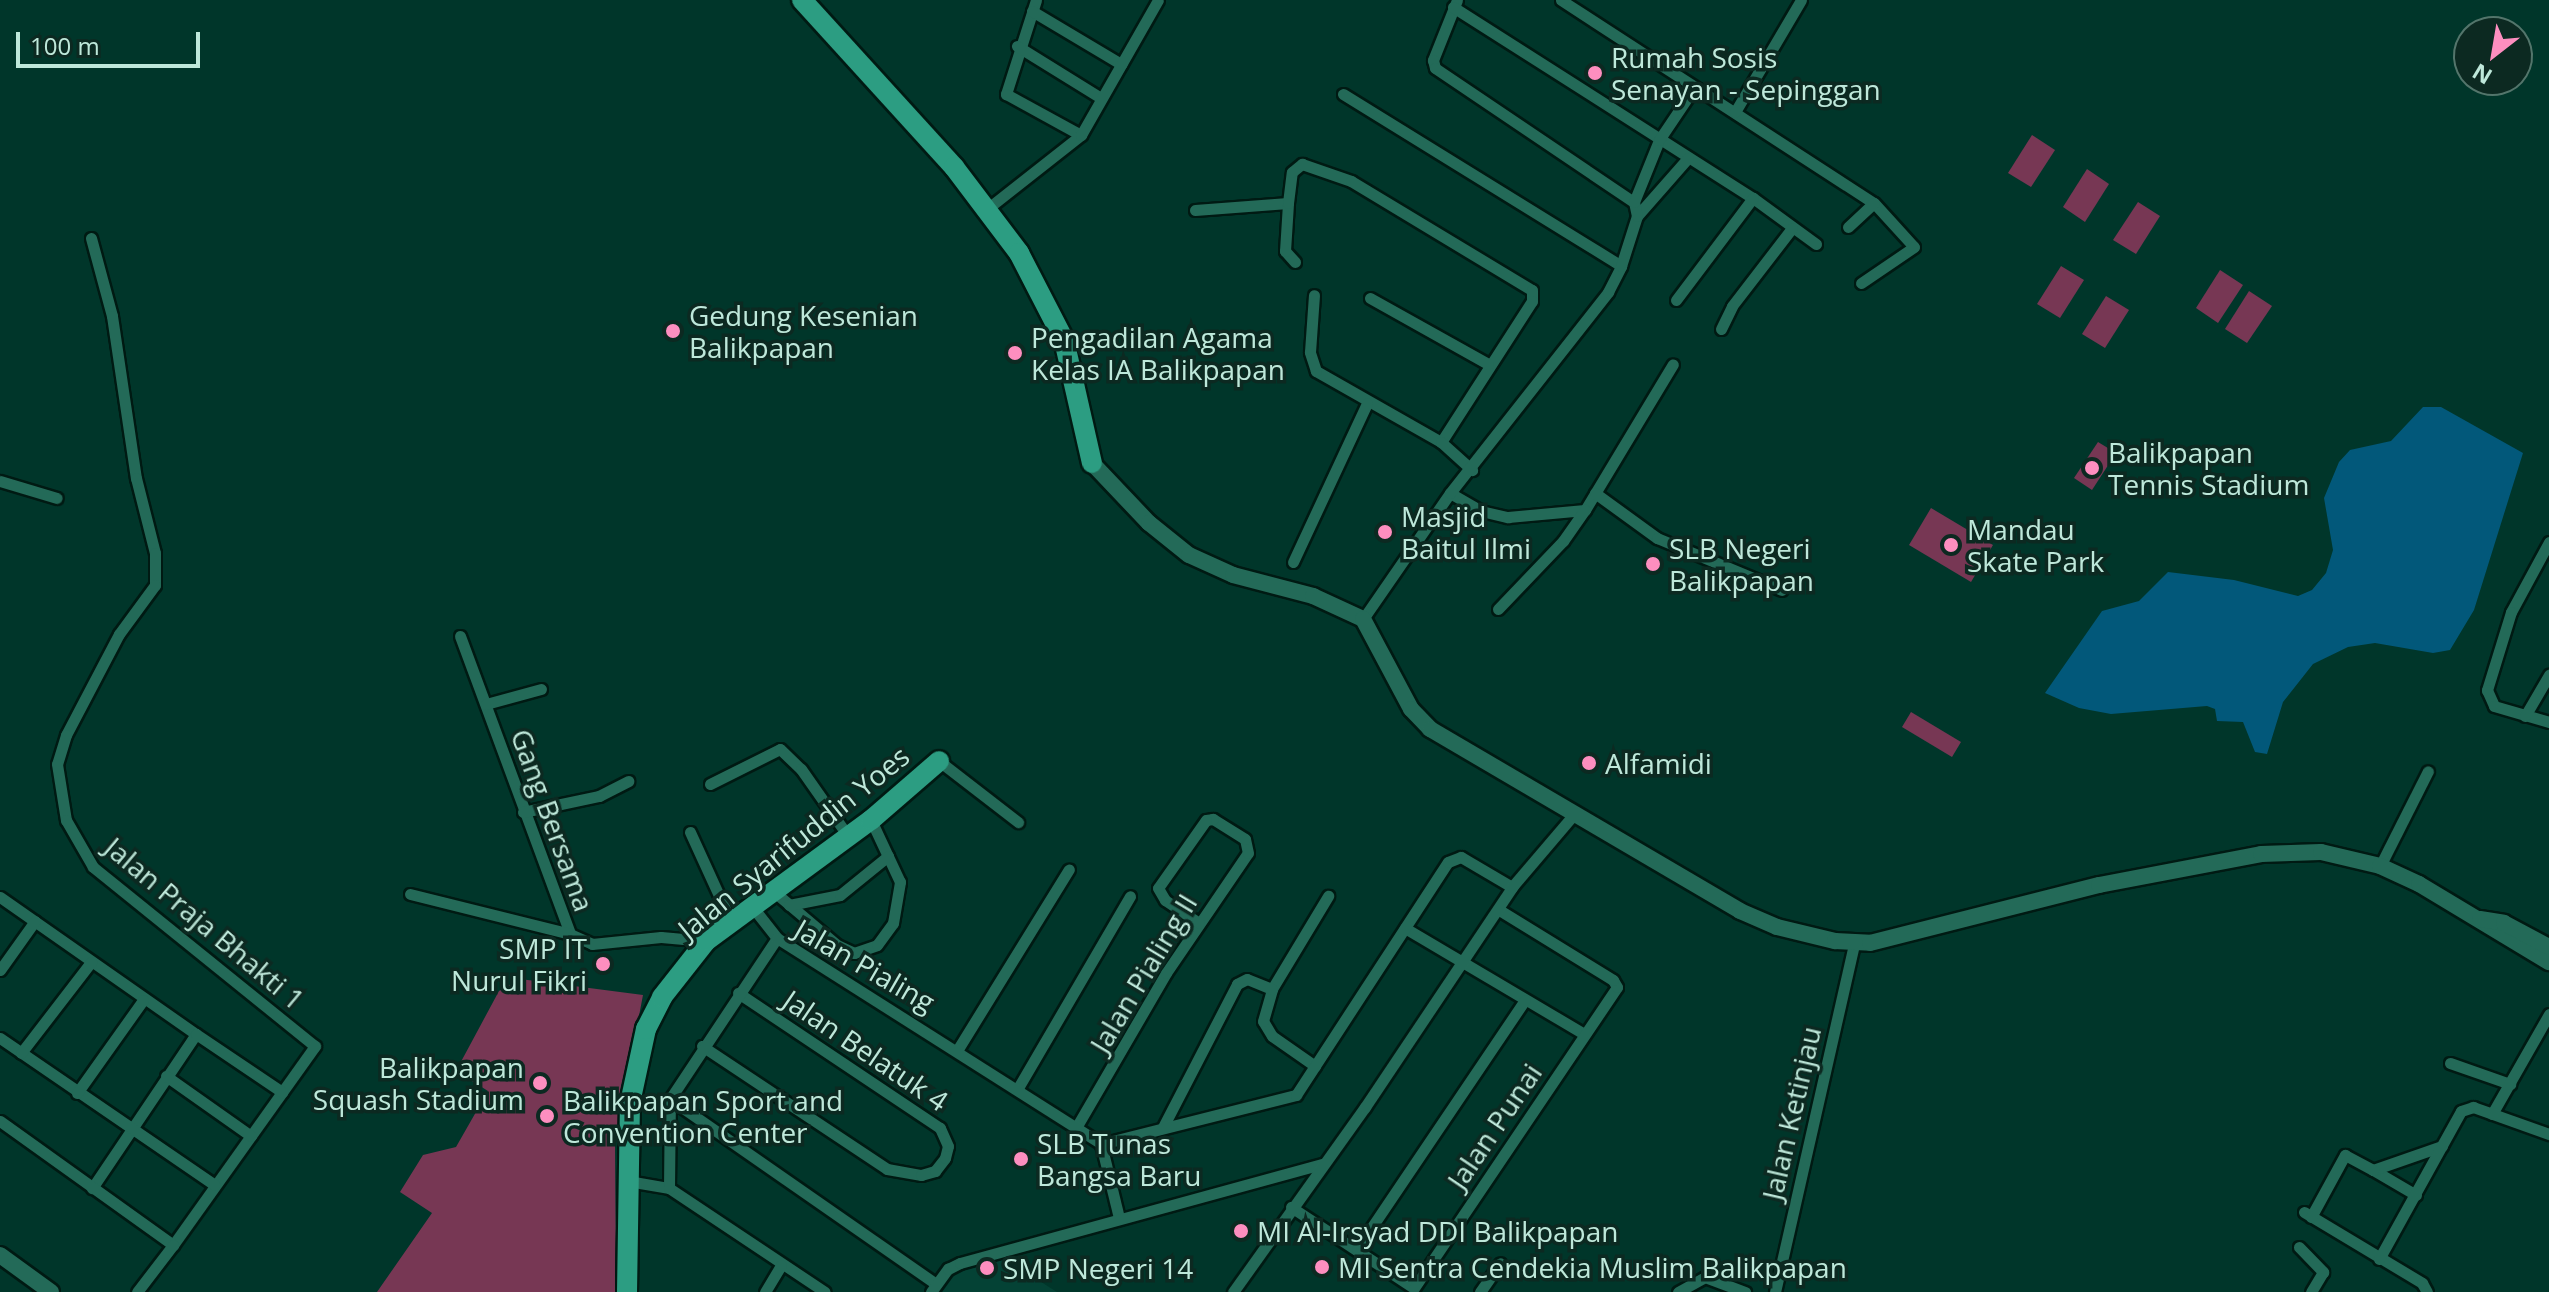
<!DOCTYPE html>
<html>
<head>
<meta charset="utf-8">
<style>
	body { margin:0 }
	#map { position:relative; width:2549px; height:1292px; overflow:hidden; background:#00362a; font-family:"Open Sans",sans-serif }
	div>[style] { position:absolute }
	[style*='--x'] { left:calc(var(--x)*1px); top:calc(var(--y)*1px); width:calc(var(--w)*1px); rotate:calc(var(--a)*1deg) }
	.built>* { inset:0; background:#044235 }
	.green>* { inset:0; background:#773754 }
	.water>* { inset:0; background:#02587a }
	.roads { filter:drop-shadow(2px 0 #001a13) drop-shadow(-2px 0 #001a13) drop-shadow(0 2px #001a13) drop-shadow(0 -2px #001a13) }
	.street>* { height:11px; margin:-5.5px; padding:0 5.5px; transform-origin:5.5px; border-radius:5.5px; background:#236a58 }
	.secondary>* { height:16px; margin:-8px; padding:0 8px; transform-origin:8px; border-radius:8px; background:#236a58 }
	.highway>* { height:20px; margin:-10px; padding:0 10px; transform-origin:10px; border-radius:10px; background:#2c9d82 }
	.dots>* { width:22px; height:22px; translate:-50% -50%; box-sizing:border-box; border:4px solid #0c2921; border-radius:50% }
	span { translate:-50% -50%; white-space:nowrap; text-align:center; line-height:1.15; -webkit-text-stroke:7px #0c2921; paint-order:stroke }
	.poi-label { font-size:28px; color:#bee8da }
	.left { translate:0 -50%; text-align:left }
	.right { translate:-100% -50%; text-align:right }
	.street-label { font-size:28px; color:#bee8da }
	.north { position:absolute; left:2453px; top:16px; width:80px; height:80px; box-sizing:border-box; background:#0c2921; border:2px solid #53756b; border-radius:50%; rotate:211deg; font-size:22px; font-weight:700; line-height:32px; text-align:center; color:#bee8da }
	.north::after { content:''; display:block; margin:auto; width:28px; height:36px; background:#fd8ebf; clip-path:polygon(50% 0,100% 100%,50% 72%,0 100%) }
	.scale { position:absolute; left:16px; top:32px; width:184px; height:36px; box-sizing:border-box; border:4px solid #bee8da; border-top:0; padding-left:10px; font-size:24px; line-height:28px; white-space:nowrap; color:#bee8da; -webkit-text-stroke:6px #0c2921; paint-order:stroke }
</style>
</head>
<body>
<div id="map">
	<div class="built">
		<i style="clip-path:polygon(994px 1252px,1030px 1275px,1057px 1292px,936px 1292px,951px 1273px)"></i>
	</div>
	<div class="green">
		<i style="clip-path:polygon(2032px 135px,2055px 150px,2031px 187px,2008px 173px)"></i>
		<i style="clip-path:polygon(2087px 169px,2109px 184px,2085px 222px,2063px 207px)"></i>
		<i style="clip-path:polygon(2138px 202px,2160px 216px,2136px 254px,2113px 240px)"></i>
		<i style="clip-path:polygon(2061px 266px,2084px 280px,2060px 318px,2037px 304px)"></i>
		<i style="clip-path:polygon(2220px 270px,2243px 285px,2218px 323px,2196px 308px)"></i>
		<i style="clip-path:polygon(2249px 291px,2272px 306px,2247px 343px,2225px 329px)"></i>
		<i style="clip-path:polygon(2106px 296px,2129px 310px,2105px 348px,2082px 334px)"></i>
		<i style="clip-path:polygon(2098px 442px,2116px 453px,2092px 490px,2074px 478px)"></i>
		<i style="clip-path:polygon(1931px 508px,1993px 545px,1971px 582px,1909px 545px)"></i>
		<i style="clip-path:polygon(1911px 712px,1961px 742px,1952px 757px,1902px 727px)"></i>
		<i style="clip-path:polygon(520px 979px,643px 995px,615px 1142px,616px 1292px,377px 1292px,432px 1213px,400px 1192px,423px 1155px,456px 1147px,488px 1091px,456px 1071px,499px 991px)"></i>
	</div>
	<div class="water">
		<i style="clip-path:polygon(2423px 407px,2441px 407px,2523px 453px,2474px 610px,2450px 650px,2433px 653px,2375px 643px,2348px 647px,2313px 664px,2283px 702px,2267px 754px,2255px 752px,2243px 722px,2217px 721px,2215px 709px,2207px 706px,2111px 714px,2079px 708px,2045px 693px,2102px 611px,2139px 601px,2168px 572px,2234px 580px,2298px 596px,2312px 590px,2326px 573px,2333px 550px,2324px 498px,2339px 462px,2350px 450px,2391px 441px)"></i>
	</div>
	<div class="roads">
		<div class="street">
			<i style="--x:1036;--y:0;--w:99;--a:107.7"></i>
			<i style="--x:1006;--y:94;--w:85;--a:28.7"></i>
			<i style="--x:1457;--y:0;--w:65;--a:111.8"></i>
			<i style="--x:1433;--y:60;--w:8;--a:76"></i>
			<i style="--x:1435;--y:68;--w:240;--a:34"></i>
			<i style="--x:1561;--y:0;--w:373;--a:33"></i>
			<i style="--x:1874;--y:203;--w:59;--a:47.7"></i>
			<i style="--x:1914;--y:247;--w:64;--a:145.8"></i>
			<i style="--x:1453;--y:7;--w:356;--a:32.5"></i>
			<i style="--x:1753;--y:198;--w:78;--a:36.1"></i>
			<i style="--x:1032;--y:11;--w:104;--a:30.8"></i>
			<i style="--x:1017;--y:46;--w:99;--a:31.8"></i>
			<i style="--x:1343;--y:94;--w:327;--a:31.7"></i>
			<i style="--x:1735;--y:112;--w:130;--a:-59.5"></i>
			<i style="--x:987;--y:209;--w:120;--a:-38.2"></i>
			<i style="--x:1081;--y:135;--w:155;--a:-60.3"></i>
			<i style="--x:1195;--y:210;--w:93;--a:-4.3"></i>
			<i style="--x:1637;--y:216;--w:77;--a:-48.7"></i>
			<i style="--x:1848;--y:227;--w:35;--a:-43"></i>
			<i style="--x:91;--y:238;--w:81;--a:74.9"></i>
			<i style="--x:112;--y:316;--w:164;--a:81.6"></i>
			<i style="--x:136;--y:478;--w:77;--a:75.8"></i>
			<i style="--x:155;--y:553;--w:32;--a:90"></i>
			<i style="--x:155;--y:585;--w:61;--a:126.3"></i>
			<i style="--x:119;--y:634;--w:114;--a:117.7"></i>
			<i style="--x:66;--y:735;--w:30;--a:107"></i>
			<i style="--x:57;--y:764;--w:57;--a:80.9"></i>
			<i style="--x:66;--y:820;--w:54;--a:60.1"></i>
			<i style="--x:93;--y:867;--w:285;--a:38.9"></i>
			<i style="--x:315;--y:1046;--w:244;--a:125.5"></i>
			<i style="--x:1295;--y:262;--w:15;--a:-132"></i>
			<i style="--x:1285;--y:251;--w:48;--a:-86.4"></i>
			<i style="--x:1288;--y:203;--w:31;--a:-83"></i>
			<i style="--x:1292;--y:172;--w:13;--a:-39"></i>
			<i style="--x:1302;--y:164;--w:52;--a:19.1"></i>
			<i style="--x:1351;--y:181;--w:211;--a:31.1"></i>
			<i style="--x:1532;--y:290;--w:11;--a:90"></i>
			<i style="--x:1532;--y:301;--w:168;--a:122.8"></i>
			<i style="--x:1441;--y:442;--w:144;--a:-150.4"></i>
			<i style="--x:1316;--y:371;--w:20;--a:-108"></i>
			<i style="--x:1310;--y:352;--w:57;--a:-86"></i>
			<i style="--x:1370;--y:298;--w:135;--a:29.2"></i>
			<i style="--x:1676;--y:300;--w:128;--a:-53"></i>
			<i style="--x:1721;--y:329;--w:25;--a:-64"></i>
			<i style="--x:1732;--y:306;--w:98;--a:-52.4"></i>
			<i style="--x:1441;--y:442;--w:42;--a:42.1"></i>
			<i style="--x:0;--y:481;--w:59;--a:16.6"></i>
			<i style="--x:1450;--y:493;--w:36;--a:30"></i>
			<i style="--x:1481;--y:511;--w:28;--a:13"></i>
			<i style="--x:1508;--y:517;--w:77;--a:-5.2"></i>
			<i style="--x:1585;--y:510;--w:170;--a:-58.9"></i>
			<i style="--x:1595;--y:493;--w:77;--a:36"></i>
			<i style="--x:1657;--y:538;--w:135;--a:22.6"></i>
			<i style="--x:2549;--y:542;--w:80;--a:118.5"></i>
			<i style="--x:2511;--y:612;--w:82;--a:107.1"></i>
			<i style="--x:2487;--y:690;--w:17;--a:66"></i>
			<i style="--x:2494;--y:706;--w:57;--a:16.2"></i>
			<i style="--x:1293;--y:562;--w:175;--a:-65"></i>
			<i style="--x:1498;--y:609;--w:94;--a:-46.3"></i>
			<i style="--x:1563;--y:541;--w:38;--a:-55"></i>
			<i style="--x:1363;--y:619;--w:153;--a:-55.4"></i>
			<i style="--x:1450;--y:493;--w:256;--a:-51.8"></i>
			<i style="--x:1608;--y:292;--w:29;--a:-63"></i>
			<i style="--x:1621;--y:266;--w:52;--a:-72.3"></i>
			<i style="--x:1637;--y:216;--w:14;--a:-102"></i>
			<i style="--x:1634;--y:202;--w:67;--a:-68"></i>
			<i style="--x:1659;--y:140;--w:63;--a:-56.1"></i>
			<i style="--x:460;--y:636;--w:318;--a:69.7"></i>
			<i style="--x:570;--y:934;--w:24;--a:24"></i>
			<i style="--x:592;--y:944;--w:69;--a:-5.8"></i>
			<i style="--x:661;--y:937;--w:45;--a:5.1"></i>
			<i style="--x:486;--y:704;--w:57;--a:-15.3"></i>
			<i style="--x:2525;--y:716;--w:48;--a:-59.7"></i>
			<i style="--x:939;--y:761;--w:100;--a:37.7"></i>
			<i style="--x:710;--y:784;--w:78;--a:-26.6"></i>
			<i style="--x:780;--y:749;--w:29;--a:44"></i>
			<i style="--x:801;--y:769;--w:82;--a:55"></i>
			<i style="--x:523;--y:812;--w:78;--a:-11.9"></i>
			<i style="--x:599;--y:796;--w:33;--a:-27"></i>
			<i style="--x:690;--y:832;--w:99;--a:65.5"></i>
			<i style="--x:2380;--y:866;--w:106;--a:-63.2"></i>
			<i style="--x:772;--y:890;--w:85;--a:40.2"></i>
			<i style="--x:837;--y:945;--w:19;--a:25"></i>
			<i style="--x:854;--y:953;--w:24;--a:-19"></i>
			<i style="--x:877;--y:945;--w:27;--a:-54"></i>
			<i style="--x:893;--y:923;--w:42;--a:-80.3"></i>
			<i style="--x:900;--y:882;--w:68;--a:-115.1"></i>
			<i style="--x:410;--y:894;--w:165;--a:14"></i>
			<i style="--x:0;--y:897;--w:239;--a:35"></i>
			<i style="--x:196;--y:1034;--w:186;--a:124"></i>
			<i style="--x:751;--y:905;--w:42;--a:51.8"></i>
			<i style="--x:789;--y:905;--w:52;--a:-11.1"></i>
			<i style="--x:840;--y:895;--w:62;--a:-39.1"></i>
			<i style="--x:1405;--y:928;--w:208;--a:30.6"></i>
			<i style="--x:0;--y:970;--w:60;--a:-54.5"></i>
			<i style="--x:196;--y:1034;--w:104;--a:34"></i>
			<i style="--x:0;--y:1038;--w:260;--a:34.4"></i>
			<i style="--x:702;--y:1046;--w:222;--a:33.6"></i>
			<i style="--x:887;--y:1169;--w:35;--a:10"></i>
			<i style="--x:921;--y:1175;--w:15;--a:-16"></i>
			<i style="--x:935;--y:1171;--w:16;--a:-52"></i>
			<i style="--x:945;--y:1158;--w:12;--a:-76"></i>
			<i style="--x:948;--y:1146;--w:20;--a:-114"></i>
			<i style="--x:940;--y:1128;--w:243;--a:-146.2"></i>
			<i style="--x:958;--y:1049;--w:211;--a:-58.3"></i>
			<i style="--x:21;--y:1053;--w:115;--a:-52.4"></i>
			<i style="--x:2450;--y:1063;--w:64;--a:19.3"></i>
			<i style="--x:1315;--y:1066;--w:52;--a:-145.1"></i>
			<i style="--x:1272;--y:1036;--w:17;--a:-121"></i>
			<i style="--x:1263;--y:1021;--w:33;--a:-74"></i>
			<i style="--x:1272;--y:989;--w:109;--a:-58.9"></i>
			<i style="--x:166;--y:1076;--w:104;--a:35.2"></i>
			<i style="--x:1018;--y:1088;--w:222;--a:-59.7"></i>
			<i style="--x:77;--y:1093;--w:114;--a:-54.6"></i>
			<i style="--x:670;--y:1099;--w:324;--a:34.8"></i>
			<i style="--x:2492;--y:1114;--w:115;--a:-60.3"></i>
			<i style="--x:0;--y:1121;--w:213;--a:35.6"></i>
			<i style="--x:173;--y:1245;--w:59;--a:127.5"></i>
			<i style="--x:1077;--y:1126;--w:177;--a:-59.8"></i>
			<i style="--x:1166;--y:973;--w:145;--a:-55.7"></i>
			<i style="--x:1248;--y:853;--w:14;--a:-102"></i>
			<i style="--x:1245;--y:839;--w:38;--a:-148"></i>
			<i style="--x:1213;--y:819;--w:7;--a:172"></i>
			<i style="--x:1206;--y:820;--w:83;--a:125.2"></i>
			<i style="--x:1158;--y:888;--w:14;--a:60"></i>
			<i style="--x:1165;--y:900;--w:41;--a:34.1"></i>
			<i style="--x:1163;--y:1127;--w:161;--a:-62.6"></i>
			<i style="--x:1237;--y:984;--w:11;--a:-27"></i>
			<i style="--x:1247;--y:979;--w:27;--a:22"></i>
			<i style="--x:1101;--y:1144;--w:201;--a:-14.1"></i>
			<i style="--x:1296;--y:1095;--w:278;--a:-56.9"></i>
			<i style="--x:1448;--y:862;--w:14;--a:-21"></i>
			<i style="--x:1461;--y:857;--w:59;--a:30.5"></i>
			<i style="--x:628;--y:1181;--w:42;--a:9.7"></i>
			<i style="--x:669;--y:1188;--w:187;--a:33.7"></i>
			<i style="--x:669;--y:1188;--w:89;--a:-89.4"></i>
			<i style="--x:670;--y:1099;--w:193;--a:-56.4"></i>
			<i style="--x:777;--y:938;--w:384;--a:32.4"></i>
			<i style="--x:1101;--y:1144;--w:76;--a:76.3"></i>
			<i style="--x:2416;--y:1195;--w:50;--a:-149.8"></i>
			<i style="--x:2373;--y:1170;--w:73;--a:-19.2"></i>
			<i style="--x:1291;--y:1207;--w:147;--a:33.4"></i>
			<i style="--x:1414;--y:1288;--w:363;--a:-56"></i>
			<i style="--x:1617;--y:987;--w:8;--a:-120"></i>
			<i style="--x:1613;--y:980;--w:134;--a:-148.4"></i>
			<i style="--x:2304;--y:1212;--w:138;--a:31"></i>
			<i style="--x:2422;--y:1283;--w:10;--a:61"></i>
			<i style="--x:2311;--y:1217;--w:71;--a:-61.3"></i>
			<i style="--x:2345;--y:1155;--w:32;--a:28"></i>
			<i style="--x:2299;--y:1247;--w:35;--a:46"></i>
			<i style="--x:2323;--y:1272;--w:23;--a:121"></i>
			<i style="--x:1357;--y:1249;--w:300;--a:-56"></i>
			<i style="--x:2379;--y:1259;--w:169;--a:-61"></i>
			<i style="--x:2461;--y:1111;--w:13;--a:-18"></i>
			<i style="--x:2473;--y:1107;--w:81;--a:19.6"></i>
			<i style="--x:765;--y:1292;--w:31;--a:-59"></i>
			<i style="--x:931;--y:1292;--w:29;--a:-54"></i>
			<i style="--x:948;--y:1269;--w:13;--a:-27"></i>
			<i style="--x:960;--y:1263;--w:376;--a:-15.3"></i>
			<i style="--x:1233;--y:1292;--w:227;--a:-54.5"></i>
			<i style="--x:1365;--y:1107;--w:265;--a:-56.2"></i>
			<i style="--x:1512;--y:887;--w:97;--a:-49.6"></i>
			<i style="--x:1480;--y:1292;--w:35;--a:-55"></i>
			<i style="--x:1678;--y:1292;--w:31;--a:-29"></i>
			<i style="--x:1705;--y:1277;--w:43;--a:20.6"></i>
			<i style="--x:1775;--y:1292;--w:356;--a:-77.2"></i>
		</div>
		<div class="secondary">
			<i style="--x:1092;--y:463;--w:83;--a:46.5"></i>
			<i style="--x:1149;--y:523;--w:51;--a:38.7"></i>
			<i style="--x:1189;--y:555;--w:48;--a:24.4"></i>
			<i style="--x:1233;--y:575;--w:83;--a:14.7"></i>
			<i style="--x:1313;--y:596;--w:55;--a:24.7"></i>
			<i style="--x:1363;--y:619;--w:102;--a:61.9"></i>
			<i style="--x:1411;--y:709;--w:28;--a:46"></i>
			<i style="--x:1430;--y:729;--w:359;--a:30.4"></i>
			<i style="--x:1740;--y:911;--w:40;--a:23.4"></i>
			<i style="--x:1777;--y:927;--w:60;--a:13.6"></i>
			<i style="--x:1835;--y:941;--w:35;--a:3"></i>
			<i style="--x:1870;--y:943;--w:236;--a:-14.2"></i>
			<i style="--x:2099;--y:885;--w:165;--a:-10.8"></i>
			<i style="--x:2261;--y:854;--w:60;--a:-1.9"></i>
			<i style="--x:2321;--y:852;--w:61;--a:13.3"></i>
			<i style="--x:2380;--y:866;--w:43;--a:24.8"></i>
			<i style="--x:2419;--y:884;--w:152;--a:31"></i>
			<i style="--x:2480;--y:919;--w:24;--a:9"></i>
			<i style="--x:2504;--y:923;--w:51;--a:28.1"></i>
			<i style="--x:0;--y:1255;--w:63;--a:36"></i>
		</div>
		<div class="highway">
			<i style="--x:802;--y:0;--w:226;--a:47.7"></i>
			<i style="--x:954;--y:167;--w:108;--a:52.9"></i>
			<i style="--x:1019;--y:253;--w:98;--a:62.7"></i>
			<i style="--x:1064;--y:340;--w:126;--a:77.2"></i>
			<i style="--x:627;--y:1292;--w:189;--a:-89.1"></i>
			<i style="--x:630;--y:1103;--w:76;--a:-77.8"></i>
			<i style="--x:646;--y:1029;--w:36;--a:-63"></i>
			<i style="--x:662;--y:997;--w:71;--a:-51.8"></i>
			<i style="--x:706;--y:941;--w:205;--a:-36.3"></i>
			<i style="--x:871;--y:820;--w:90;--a:-40.9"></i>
		</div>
	</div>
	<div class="dots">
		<i style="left:1595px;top:73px;background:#fd8ebf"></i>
		<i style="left:673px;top:331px;background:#fd8ebf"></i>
		<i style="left:1015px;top:353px;background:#fd8ebf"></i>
		<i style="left:2092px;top:468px;background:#fd8ebf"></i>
		<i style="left:1385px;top:532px;background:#fd8ebf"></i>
		<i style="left:1951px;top:545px;background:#fd8ebf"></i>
		<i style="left:1653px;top:564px;background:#fd8ebf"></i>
		<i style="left:1589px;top:763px;background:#fd8ebf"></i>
		<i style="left:603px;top:964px;background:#fd8ebf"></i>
		<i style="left:540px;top:1083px;background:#fd8ebf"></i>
		<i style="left:547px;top:1116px;background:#fd8ebf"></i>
		<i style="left:1021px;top:1159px;background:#fd8ebf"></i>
		<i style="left:1241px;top:1231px;background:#fd8ebf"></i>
		<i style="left:1322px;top:1267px;background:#fd8ebf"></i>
		<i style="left:987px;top:1268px;background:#fd8ebf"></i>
	</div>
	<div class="poi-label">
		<span class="left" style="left:1611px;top:73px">Rumah Sosis<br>Senayan - Sepinggan</span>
		<span class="left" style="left:689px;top:331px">Gedung Kesenian<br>Balikpapan</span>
		<span class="left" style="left:1031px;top:353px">Pengadilan Agama<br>Kelas IA Balikpapan</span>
		<span class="left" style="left:2108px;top:468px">Balikpapan<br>Tennis Stadium</span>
		<span class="left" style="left:1401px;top:532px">Masjid<br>Baitul Ilmi</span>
		<span class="left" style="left:1967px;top:545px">Mandau<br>Skate Park</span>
		<span class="left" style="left:1669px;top:564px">SLB Negeri<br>Balikpapan</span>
		<span class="left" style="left:1605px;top:763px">Alfamidi</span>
		<span class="right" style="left:587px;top:964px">SMP IT<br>Nurul Fikri</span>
		<span class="right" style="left:524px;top:1083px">Balikpapan<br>Squash Stadium</span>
		<span class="left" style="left:563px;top:1116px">Balikpapan Sport and<br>Convention Center</span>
		<span class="left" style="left:1037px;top:1159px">SLB Tunas<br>Bangsa Baru</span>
		<span class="left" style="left:1257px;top:1231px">MI Al-Irsyad DDI Balikpapan</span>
		<span class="left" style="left:1338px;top:1267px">MI Sentra Cendekia Muslim Balikpapan</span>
		<span class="left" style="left:1003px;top:1268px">SMP Negeri 14</span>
	</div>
	<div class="street-label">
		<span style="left:553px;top:820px;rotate:70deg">Gang Bersama</span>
		<span style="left:793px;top:842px;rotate:-39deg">Jalan Syarifuddin Yoes</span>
		<span style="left:205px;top:923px;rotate:40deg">Jalan Praja Bhakti 1</span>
		<span style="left:865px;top:965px;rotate:30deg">Jalan Pialing</span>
		<span style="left:1143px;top:973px;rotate:-59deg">Jalan Pialing II</span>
		<span style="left:866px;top:1050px;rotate:34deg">Jalan Belatuk 4</span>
		<span style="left:1791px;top:1113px;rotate:-77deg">Jalan Ketinjau</span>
		<span style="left:1494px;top:1126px;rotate:-56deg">Jalan Punai</span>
	</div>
	<div class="north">N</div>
	<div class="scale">100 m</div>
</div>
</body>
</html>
